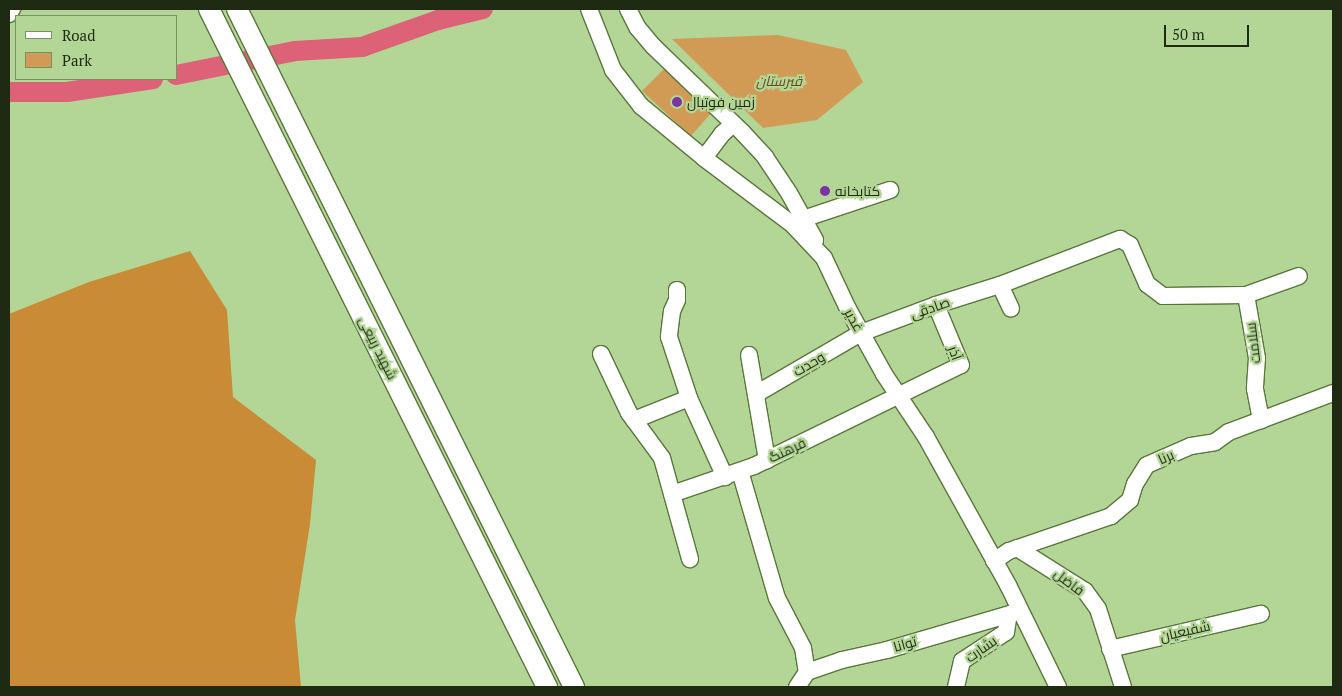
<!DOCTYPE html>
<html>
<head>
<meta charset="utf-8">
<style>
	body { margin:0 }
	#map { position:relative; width:1342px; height:696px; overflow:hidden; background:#b3d596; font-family:"PT Serif",Cairo,serif }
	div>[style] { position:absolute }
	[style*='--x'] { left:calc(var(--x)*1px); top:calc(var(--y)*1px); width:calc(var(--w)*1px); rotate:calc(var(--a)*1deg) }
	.green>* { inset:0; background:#d19b56 }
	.forest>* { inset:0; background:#c98b35 }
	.river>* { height:20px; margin:-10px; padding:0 10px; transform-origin:10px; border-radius:10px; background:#dd6177 }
	.roads { filter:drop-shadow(1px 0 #58773b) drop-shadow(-1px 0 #58773b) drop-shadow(0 1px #58773b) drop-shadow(0 -1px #58773b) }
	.minor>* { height:16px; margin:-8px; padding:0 8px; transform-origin:8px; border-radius:8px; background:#fff }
	.major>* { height:20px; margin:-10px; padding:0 10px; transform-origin:10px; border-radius:10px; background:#fff }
	.dots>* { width:14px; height:14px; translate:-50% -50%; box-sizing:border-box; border:2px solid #b3d596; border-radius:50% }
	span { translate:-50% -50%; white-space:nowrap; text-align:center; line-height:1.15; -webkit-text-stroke:4.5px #b3d596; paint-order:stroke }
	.park-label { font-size:14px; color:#6c4b1f; font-style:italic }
	.poi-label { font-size:14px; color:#1e2b12 }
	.left { translate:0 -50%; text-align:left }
	.street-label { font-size:14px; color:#1e2b12 }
	.frame { position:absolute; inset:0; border:10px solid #1e2b12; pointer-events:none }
	.legend { position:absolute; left:15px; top:15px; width:162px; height:65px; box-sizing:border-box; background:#b3d596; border:1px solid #779161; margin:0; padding:6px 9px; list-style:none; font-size:15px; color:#1e2b12 }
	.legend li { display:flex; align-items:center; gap:10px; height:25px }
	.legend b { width:25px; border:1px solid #779161 }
	.scale { position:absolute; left:1164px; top:25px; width:85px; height:22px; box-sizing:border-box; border:2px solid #1e2b12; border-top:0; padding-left:6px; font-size:15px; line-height:18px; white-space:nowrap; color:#1e2b12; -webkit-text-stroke:4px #b3d596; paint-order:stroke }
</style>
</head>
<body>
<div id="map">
	<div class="green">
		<i style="clip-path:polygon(778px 35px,846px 50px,863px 82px,817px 120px,763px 128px,672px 39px)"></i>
		<i style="clip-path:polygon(664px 69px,712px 112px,691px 136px,642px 91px)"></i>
	</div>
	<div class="forest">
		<i style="clip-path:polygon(190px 251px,227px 310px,233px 397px,316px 460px,310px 524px,295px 620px,301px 687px,9px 687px,9px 314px,89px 282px)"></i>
	</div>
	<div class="river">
		<i style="--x:176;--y:75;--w:121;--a:-11.4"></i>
		<i style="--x:295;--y:51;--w:67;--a:-3.4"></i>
		<i style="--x:362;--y:47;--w:81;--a:-19.6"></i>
		<i style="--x:438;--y:20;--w:46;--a:-13.7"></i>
		<i style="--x:9;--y:92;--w:58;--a:0"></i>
		<i style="--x:67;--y:92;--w:87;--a:-8.6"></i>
	</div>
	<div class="roads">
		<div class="minor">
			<i style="--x:589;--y:9;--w:66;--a:68.5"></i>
			<i style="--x:613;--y:70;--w:46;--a:52.1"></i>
			<i style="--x:641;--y:106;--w:82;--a:39.5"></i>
			<i style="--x:704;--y:158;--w:110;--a:36.9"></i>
			<i style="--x:792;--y:224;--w:47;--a:46.7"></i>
			<i style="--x:824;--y:258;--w:56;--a:64.8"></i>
			<i style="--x:848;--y:309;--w:74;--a:61"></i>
			<i style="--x:884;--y:374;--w:76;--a:56.3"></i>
			<i style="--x:926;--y:437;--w:169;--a:61"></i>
			<i style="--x:1008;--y:585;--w:114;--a:63.9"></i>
			<i style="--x:628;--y:9;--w:20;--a:63"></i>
			<i style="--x:637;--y:27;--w:25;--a:50"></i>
			<i style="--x:653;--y:46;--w:125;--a:44"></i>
			<i style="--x:743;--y:133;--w:33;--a:47"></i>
			<i style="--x:765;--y:157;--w:43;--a:56.3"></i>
			<i style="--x:789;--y:193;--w:54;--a:61"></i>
			<i style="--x:9;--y:14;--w:6;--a:-59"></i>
			<i style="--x:704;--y:158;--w:30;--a:-53"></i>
			<i style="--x:722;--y:134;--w:15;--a:-42"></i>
			<i style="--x:803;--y:219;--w:92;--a:-18.4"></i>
			<i style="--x:1000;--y:285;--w:26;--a:65"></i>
			<i style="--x:677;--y:290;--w:10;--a:90"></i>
			<i style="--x:677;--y:300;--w:12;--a:114"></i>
			<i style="--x:672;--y:311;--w:26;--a:97"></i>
			<i style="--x:669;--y:337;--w:64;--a:71.8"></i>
			<i style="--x:689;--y:398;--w:87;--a:65.5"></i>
			<i style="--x:1246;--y:295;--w:64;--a:80.1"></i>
			<i style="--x:1257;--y:358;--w:31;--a:94"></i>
			<i style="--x:1255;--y:389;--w:32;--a:79"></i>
			<i style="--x:601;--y:354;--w:65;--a:64.6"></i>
			<i style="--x:629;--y:413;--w:56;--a:53.7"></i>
			<i style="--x:662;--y:458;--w:105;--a:74.5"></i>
			<i style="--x:749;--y:355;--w:107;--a:80.3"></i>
			<i style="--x:756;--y:394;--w:121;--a:-30.2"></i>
			<i style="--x:861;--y:333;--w:80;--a:-20.5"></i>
			<i style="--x:936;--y:305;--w:67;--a:-17.4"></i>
			<i style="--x:1000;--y:285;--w:129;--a:-21"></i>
			<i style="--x:1120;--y:239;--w:12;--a:31"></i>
			<i style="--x:1130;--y:245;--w:43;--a:66.4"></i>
			<i style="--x:1147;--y:284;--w:20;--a:37"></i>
			<i style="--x:1163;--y:296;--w:83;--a:-0.7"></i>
			<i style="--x:1246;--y:295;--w:56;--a:-19.7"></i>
			<i style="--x:634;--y:420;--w:59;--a:-21.8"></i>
			<i style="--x:740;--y:471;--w:132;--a:73.8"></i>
			<i style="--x:777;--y:598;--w:56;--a:62.5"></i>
			<i style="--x:803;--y:648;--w:24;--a:81"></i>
			<i style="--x:672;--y:494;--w:87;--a:-18.9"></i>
			<i style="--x:754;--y:466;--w:230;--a:-26"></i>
			<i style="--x:961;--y:365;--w:65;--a:-112.6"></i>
			<i style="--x:1017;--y:548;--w:80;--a:32.3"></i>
			<i style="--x:1085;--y:591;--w:22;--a:54"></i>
			<i style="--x:1098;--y:609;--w:82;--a:72.2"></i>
			<i style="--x:994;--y:561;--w:18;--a:-34"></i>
			<i style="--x:1009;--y:551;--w:108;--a:-18.9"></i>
			<i style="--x:1111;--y:516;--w:25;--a:-40"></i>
			<i style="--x:1130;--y:500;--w:17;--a:-73"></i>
			<i style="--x:1135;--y:484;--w:22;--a:-58"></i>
			<i style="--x:1147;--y:465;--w:48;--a:-23.4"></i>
			<i style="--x:1191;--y:446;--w:24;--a:-9"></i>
			<i style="--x:1215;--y:442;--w:17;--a:-36"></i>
			<i style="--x:1229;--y:432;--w:111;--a:-20.6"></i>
			<i style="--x:1110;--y:649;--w:155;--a:-13.1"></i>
			<i style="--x:797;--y:687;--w:18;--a:-56"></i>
			<i style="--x:807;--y:672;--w:37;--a:-19"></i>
			<i style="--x:842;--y:660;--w:46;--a:-12.5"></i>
			<i style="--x:887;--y:650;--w:139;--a:-16.3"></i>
			<i style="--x:956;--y:687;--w:27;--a:-77"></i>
			<i style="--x:962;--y:661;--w:53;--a:-33.4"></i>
			<i style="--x:1006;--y:632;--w:18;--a:-81"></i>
		</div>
		<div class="major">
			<i style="--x:209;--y:9;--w:758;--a:63.5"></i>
			<i style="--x:237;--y:9;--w:757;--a:63.57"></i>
		</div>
	</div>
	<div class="dots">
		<i style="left:677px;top:102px;background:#7c31a4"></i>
		<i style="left:825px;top:191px;background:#7c31a4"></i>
	</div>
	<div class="park-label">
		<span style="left:779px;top:81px">قبرستان</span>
	</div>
	<div class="poi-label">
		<span class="left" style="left:687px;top:102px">زمین فوتبال</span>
		<span class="left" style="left:835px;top:191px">کتابخانه</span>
	</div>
	<div class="street-label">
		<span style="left:930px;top:308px;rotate:-19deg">صادقی</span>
		<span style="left:854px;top:320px;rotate:61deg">غدیر</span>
		<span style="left:1253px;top:343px;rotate:-97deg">سلامت</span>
		<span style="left:378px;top:348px;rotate:63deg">شهید ربیعی</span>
		<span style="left:955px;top:353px;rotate:70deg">آذر</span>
		<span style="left:809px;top:364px;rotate:-30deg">وحدت</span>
		<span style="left:787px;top:450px;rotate:-25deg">فرهنگ</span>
		<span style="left:1166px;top:457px;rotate:-24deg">برنا</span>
		<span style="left:1069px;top:582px;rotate:37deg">فاضل</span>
		<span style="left:1185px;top:631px;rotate:-13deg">شفیعیان</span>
		<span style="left:905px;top:644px;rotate:-16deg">توانا</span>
		<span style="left:981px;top:649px;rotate:-35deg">بشارت</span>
	</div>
	<div class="frame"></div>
	<ul class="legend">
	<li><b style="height:6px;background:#fff"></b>Road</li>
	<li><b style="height:14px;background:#d19b56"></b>Park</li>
	</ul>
	<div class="scale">50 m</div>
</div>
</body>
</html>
